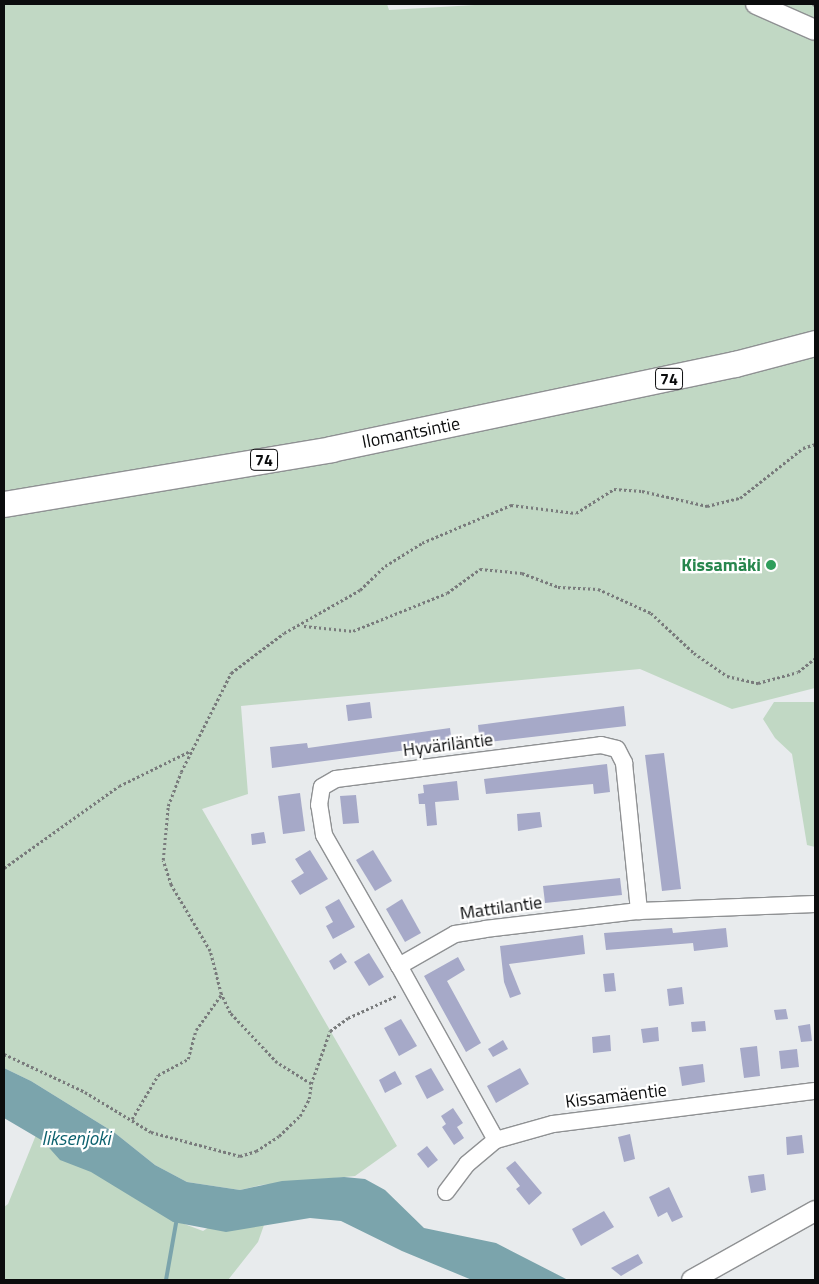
<!DOCTYPE html>
<html>
<head>
<meta charset="utf-8">
<style>
	body { margin:0 }
	#map { position:relative; width:819px; height:1284px; overflow:hidden; background:#e8ebed; font-family:"Titillium Web",sans-serif }
	div>[style] { position:absolute }
	[style*='--x'] { left:calc(var(--x)*1px); top:calc(var(--y)*1px); width:calc(var(--w)*1px); rotate:calc(var(--a)*1deg) }
	.green>* { inset:0; background:#c1d8c4 }
	.water>* { inset:0; background:#7ba4ac }
	.stream>* { height:4px; margin:-2px; padding:0 2px; transform-origin:2px; border-radius:2px; background:#7ba4ac }
	.building>* { inset:0; background:#a6a9c8 }
	.path>* { height:2.5px; margin-top:-1.25px; transform-origin:0; background:repeating-linear-gradient(90deg,#797b7c 0 2.5px,transparent 0 5px) }
	.roads { filter:drop-shadow(1px 0 #8f9193) drop-shadow(-1px 0 #8f9193) drop-shadow(0 1px #8f9193) drop-shadow(0 -1px #8f9193) }
	.minor>* { height:16px; margin:-8px; padding:0 8px; transform-origin:8px; border-radius:8px; background:#fff }
	.tertiary>* { height:20px; margin:-10px; padding:0 10px; transform-origin:10px; border-radius:10px; background:#fff }
	.primary>* { height:25px; margin:-12.5px; padding:0 12.5px; transform-origin:12.5px; border-radius:12.5px; background:#fff }
	.dots>* { width:14px; height:14px; translate:-50% -50%; box-sizing:border-box; border:2px solid #fff; border-radius:50% }
	span { translate:-50% -50%; white-space:nowrap; text-align:center; line-height:1.15; -webkit-text-stroke:4.5px #fff; paint-order:stroke }
	.shield-label span { padding:1px 4px; background:#fff; border:1px solid; border-radius:4px; -webkit-text-stroke-width:0 }
	.shield-label { font-size:16px; color:#0b0c0d; font-weight:700 }
	.street-label { font-size:18px; color:#0b0c0d }
	.leisure-label { font-size:18px; color:#27864d; font-weight:700 }
	.right { translate:-100% -50%; text-align:right }
	.water-label { font-size:19px; color:#0d626f; font-style:italic }
	.frame { position:absolute; inset:0; border:5px solid #0b0c0d; pointer-events:none }
</style>
</head>
<body>
<div id="map">
	<div class="green">
		<i style="clip-path:polygon(4px 4px,387px 4px,389px 10px,492px 4px,815px 4px,815px 688px,732px 709px,640px 669px,241px 706px,248px 794px,202px 809px,397px 1146px,355px 1176px,261px 1185px,240px 1190px,187px 1182px,155px 1165px,115px 1133px,31px 1081px,4px 1068px)"></i>
		<i style="clip-path:polygon(774px 702px,815px 702px,815px 847px,807px 845px,792px 754px,775px 738px,763px 719px)"></i>
		<i style="clip-path:polygon(36px 1135px,179px 1222px,203px 1231px,217px 1222px,264px 1225px,258px 1242px,228px 1280px,4px 1280px,4px 1207px,8px 1204px)"></i>
	</div>
	<div class="water">
		<i style="clip-path:polygon(4px 1068px,31px 1081px,115px 1133px,155px 1165px,187px 1182px,240px 1190px,282px 1181px,344px 1177px,365px 1179px,385px 1190px,424px 1228px,496px 1243px,568px 1280px,472px 1280px,402px 1251px,341px 1221px,310px 1218px,226px 1232px,173px 1222px,91px 1172px,60px 1160px,43px 1141px,4px 1118px)"></i>
	</div>
	<div class="stream">
		<i style="--x:166;--y:1280;--w:58;--a:-80"></i>
	</div>
	<div class="building">
		<i style="clip-path:polygon(370px 702px,372px 718px,348px 721px,346px 705px)"></i>
		<i style="clip-path:polygon(624px 706px,626px 726px,480px 743px,478px 725px)"></i>
		<i style="clip-path:polygon(450px 728px,452px 744px,272px 768px,270px 747px,307px 743px,308px 748px)"></i>
		<i style="clip-path:polygon(664px 753px,681px 889px,662px 891px,645px 755px)"></i>
		<i style="clip-path:polygon(607px 764px,610px 792px,594px 794px,593px 784px,486px 794px,484px 779px)"></i>
		<i style="clip-path:polygon(457px 781px,459px 800px,435px 802px,437px 825px,427px 826px,425px 804px,419px 804px,418px 794px,424px 793px,423px 785px)"></i>
		<i style="clip-path:polygon(300px 793px,305px 831px,283px 834px,278px 796px)"></i>
		<i style="clip-path:polygon(356px 795px,359px 823px,343px 824px,340px 796px)"></i>
		<i style="clip-path:polygon(540px 812px,542px 827px,518px 831px,517px 814px)"></i>
		<i style="clip-path:polygon(264px 832px,266px 843px,252px 845px,251px 834px)"></i>
		<i style="clip-path:polygon(310px 850px,328px 879px,300px 895px,291px 881px,304px 873px,295px 859px)"></i>
		<i style="clip-path:polygon(373px 850px,392px 881px,375px 891px,356px 860px)"></i>
		<i style="clip-path:polygon(620px 878px,622px 895px,545px 903px,543px 886px)"></i>
		<i style="clip-path:polygon(339px 899px,355px 927px,333px 939px,326px 926px,333px 922px,325px 907px)"></i>
		<i style="clip-path:polygon(402px 899px,421px 933px,405px 942px,386px 909px)"></i>
		<i style="clip-path:polygon(672px 928px,673px 933px,726px 928px,728px 947px,694px 951px,693px 943px,606px 950px,604px 933px)"></i>
		<i style="clip-path:polygon(583px 935px,585px 954px,509px 964px,521px 994px,510px 998px,504px 982px,500px 946px)"></i>
		<i style="clip-path:polygon(341px 953px,347px 962px,334px 970px,329px 961px)"></i>
		<i style="clip-path:polygon(369px 953px,384px 977px,369px 986px,354px 962px)"></i>
		<i style="clip-path:polygon(458px 957px,465px 970px,447px 981px,481px 1043px,466px 1052px,424px 976px)"></i>
		<i style="clip-path:polygon(614px 973px,616px 991px,605px 992px,603px 974px)"></i>
		<i style="clip-path:polygon(682px 987px,684px 1004px,669px 1006px,667px 989px)"></i>
		<i style="clip-path:polygon(786px 1009px,788px 1019px,776px 1020px,774px 1010px)"></i>
		<i style="clip-path:polygon(401px 1019px,417px 1046px,399px 1056px,384px 1028px)"></i>
		<i style="clip-path:polygon(705px 1021px,706px 1031px,692px 1032px,691px 1022px)"></i>
		<i style="clip-path:polygon(810px 1024px,812px 1041px,801px 1042px,798px 1026px)"></i>
		<i style="clip-path:polygon(658px 1027px,659px 1041px,643px 1043px,641px 1029px)"></i>
		<i style="clip-path:polygon(610px 1035px,611px 1051px,593px 1053px,592px 1037px)"></i>
		<i style="clip-path:polygon(503px 1040px,508px 1049px,493px 1057px,488px 1049px)"></i>
		<i style="clip-path:polygon(757px 1046px,760px 1076px,744px 1078px,740px 1048px)"></i>
		<i style="clip-path:polygon(797px 1049px,799px 1067px,781px 1069px,779px 1051px)"></i>
		<i style="clip-path:polygon(703px 1064px,705px 1082px,682px 1086px,679px 1067px)"></i>
		<i style="clip-path:polygon(431px 1068px,444px 1090px,427px 1099px,415px 1076px)"></i>
		<i style="clip-path:polygon(520px 1068px,529px 1084px,496px 1103px,487px 1086px)"></i>
		<i style="clip-path:polygon(395px 1071px,402px 1084px,385px 1093px,379px 1080px)"></i>
		<i style="clip-path:polygon(453px 1108px,463px 1123px,457px 1127px,464px 1138px,454px 1145px,442px 1127px,446px 1124px,441px 1116px)"></i>
		<i style="clip-path:polygon(630px 1134px,635px 1159px,624px 1162px,618px 1137px)"></i>
		<i style="clip-path:polygon(802px 1135px,804px 1153px,787px 1155px,786px 1137px)"></i>
		<i style="clip-path:polygon(427px 1146px,438px 1160px,428px 1168px,417px 1154px)"></i>
		<i style="clip-path:polygon(515px 1161px,542px 1193px,529px 1205px,516px 1189px,520px 1186px,506px 1168px)"></i>
		<i style="clip-path:polygon(764px 1174px,766px 1190px,751px 1193px,748px 1176px)"></i>
		<i style="clip-path:polygon(669px 1187px,683px 1217px,672px 1222px,667px 1212px,658px 1217px,649px 1197px)"></i>
		<i style="clip-path:polygon(604px 1211px,614px 1227px,581px 1246px,572px 1229px)"></i>
		<i style="clip-path:polygon(638px 1254px,643px 1263px,621px 1276px,611px 1268px)"></i>
	</div>
	<div class="path">
		<i style="--x:813;--y:4;--w:2;--a:27"></i>
		<i style="--x:304;--y:626;--w:49;--a:5.8"></i>
		<i style="--x:353;--y:631;--w:101;--a:-22"></i>
		<i style="--x:447;--y:593;--w:41;--a:-36"></i>
		<i style="--x:480;--y:569;--w:42;--a:5.4"></i>
		<i style="--x:522;--y:573;--w:39;--a:21"></i>
		<i style="--x:558;--y:587;--w:40;--a:2.9"></i>
		<i style="--x:598;--y:589;--w:58;--a:24.4"></i>
		<i style="--x:651;--y:613;--w:59;--a:42.9"></i>
		<i style="--x:694;--y:653;--w:40;--a:34.9"></i>
		<i style="--x:727;--y:676;--w:32;--a:13"></i>
		<i style="--x:758;--y:683;--w:41;--a:-15.4"></i>
		<i style="--x:798;--y:672;--w:22;--a:-39"></i>
		<i style="--x:4;--y:868;--w:141;--a:-35.5"></i>
		<i style="--x:119;--y:786;--w:79;--a:-26.2"></i>
		<i style="--x:4;--y:1054;--w:89;--a:25.1"></i>
		<i style="--x:85;--y:1092;--w:77;--a:31.2"></i>
		<i style="--x:151;--y:1132;--w:92;--a:15.1"></i>
		<i style="--x:240;--y:1156;--w:17;--a:-17"></i>
		<i style="--x:256;--y:1151;--w:27;--a:-33"></i>
		<i style="--x:279;--y:1136;--w:29;--a:-44"></i>
		<i style="--x:300;--y:1116;--w:19;--a:-62"></i>
		<i style="--x:309;--y:1099;--w:15;--a:-82"></i>
		<i style="--x:311;--y:1084;--w:40;--a:-148"></i>
		<i style="--x:277;--y:1063;--w:69;--a:-133.2"></i>
		<i style="--x:230;--y:1013;--w:21;--a:-115"></i>
		<i style="--x:221;--y:994;--w:44;--a:-104.3"></i>
		<i style="--x:210;--y:951;--w:77;--a:-120.6"></i>
		<i style="--x:171;--y:885;--w:26;--a:-108"></i>
		<i style="--x:163;--y:860;--w:54;--a:-84.7"></i>
		<i style="--x:168;--y:806;--w:36;--a:-69"></i>
		<i style="--x:181;--y:772;--w:111;--a:-63.2"></i>
		<i style="--x:231;--y:673;--w:66;--a:-37"></i>
		<i style="--x:284;--y:633;--w:87;--a:-29.5"></i>
		<i style="--x:360;--y:590;--w:35;--a:-44"></i>
		<i style="--x:385;--y:566;--w:44;--a:-31.9"></i>
		<i style="--x:422;--y:543;--w:97;--a:-23.1"></i>
		<i style="--x:511;--y:505;--w:65;--a:7"></i>
		<i style="--x:576;--y:513;--w:45;--a:-32.3"></i>
		<i style="--x:614;--y:489;--w:28;--a:4"></i>
		<i style="--x:642;--y:491;--w:67;--a:13"></i>
		<i style="--x:707;--y:506;--w:34;--a:-14"></i>
		<i style="--x:740;--y:498;--w:80;--a:-38.4"></i>
		<i style="--x:803;--y:448;--w:13;--a:-18"></i>
		<i style="--x:311;--y:1084;--w:56;--a:-70.3"></i>
		<i style="--x:330;--y:1031;--w:22;--a:-36"></i>
		<i style="--x:348;--y:1018;--w:55;--a:-24.7"></i>
		<i style="--x:132;--y:1119;--w:51;--a:-59.4"></i>
		<i style="--x:158;--y:1075;--w:34;--a:-28"></i>
		<i style="--x:188;--y:1059;--w:30;--a:-75"></i>
		<i style="--x:196;--y:1030;--w:43;--a:-54.5"></i>
	</div>
	<div class="roads">
		<div class="minor">
			<i style="--x:399;--y:966;--w:151;--a:-119.8"></i>
			<i style="--x:324;--y:835;--w:30;--a:-99"></i>
			<i style="--x:319;--y:805;--w:18;--a:-81"></i>
			<i style="--x:322;--y:787;--w:16;--a:-30"></i>
			<i style="--x:336;--y:779;--w:267;--a:-7.3"></i>
			<i style="--x:601;--y:745;--w:16;--a:14"></i>
			<i style="--x:617;--y:749;--w:16;--a:63"></i>
			<i style="--x:624;--y:763;--w:149;--a:84.2"></i>
			<i style="--x:496;--y:1140;--w:199;--a:-119.1"></i>
			<i style="--x:399;--y:966;--w:64;--a:-29.7"></i>
			<i style="--x:455;--y:934;--w:30;--a:-9"></i>
			<i style="--x:485;--y:929;--w:155;--a:-6.7"></i>
			<i style="--x:639;--y:911;--w:176;--a:-2.3"></i>
			<i style="--x:446;--y:1192;--w:35;--a:-53"></i>
			<i style="--x:467;--y:1164;--w:38;--a:-40"></i>
			<i style="--x:496;--y:1140;--w:59;--a:-15.7"></i>
			<i style="--x:553;--y:1124;--w:264;--a:-7.2"></i>
		</div>
		<div class="tertiary">
			<i style="--x:756;--y:4;--w:64;--a:23.8"></i>
			<i style="--x:692;--y:1280;--w:141;--a:-29.3"></i>
		</div>
		<div class="primary">
			<i style="--x:4;--y:504;--w:332;--a:-9.5"></i>
			<i style="--x:331;--y:449;--w:413;--a:-11.9"></i>
			<i style="--x:735;--y:364;--w:83;--a:-14.7"></i>
		</div>
	</div>
	<div class="dots">
		<i style="left:771px;top:565px;background:#2e9e5b"></i>
	</div>
	<div class="shield-label">
		<span style="left:669px;top:379px">74</span>
		<span style="left:264px;top:460px">74</span>
	</div>
	<div class="street-label">
		<span style="left:411px;top:433px;rotate:-11deg">Ilomantsintie</span>
		<span style="left:448px;top:745px;rotate:-7deg">Hyväriläntie</span>
		<span style="left:501px;top:908px;rotate:-8deg">Mattilantie</span>
		<span style="left:616px;top:1096px;rotate:-7deg">Kissamäentie</span>
	</div>
	<div class="leisure-label">
		<span class="right" style="left:761px;top:565px">Kissamäki</span>
	</div>
	<div class="water-label">
		<span style="left:76px;top:1138px">Iiksenjoki</span>
	</div>
	<div class="frame"></div>
</div>
</body>
</html>
